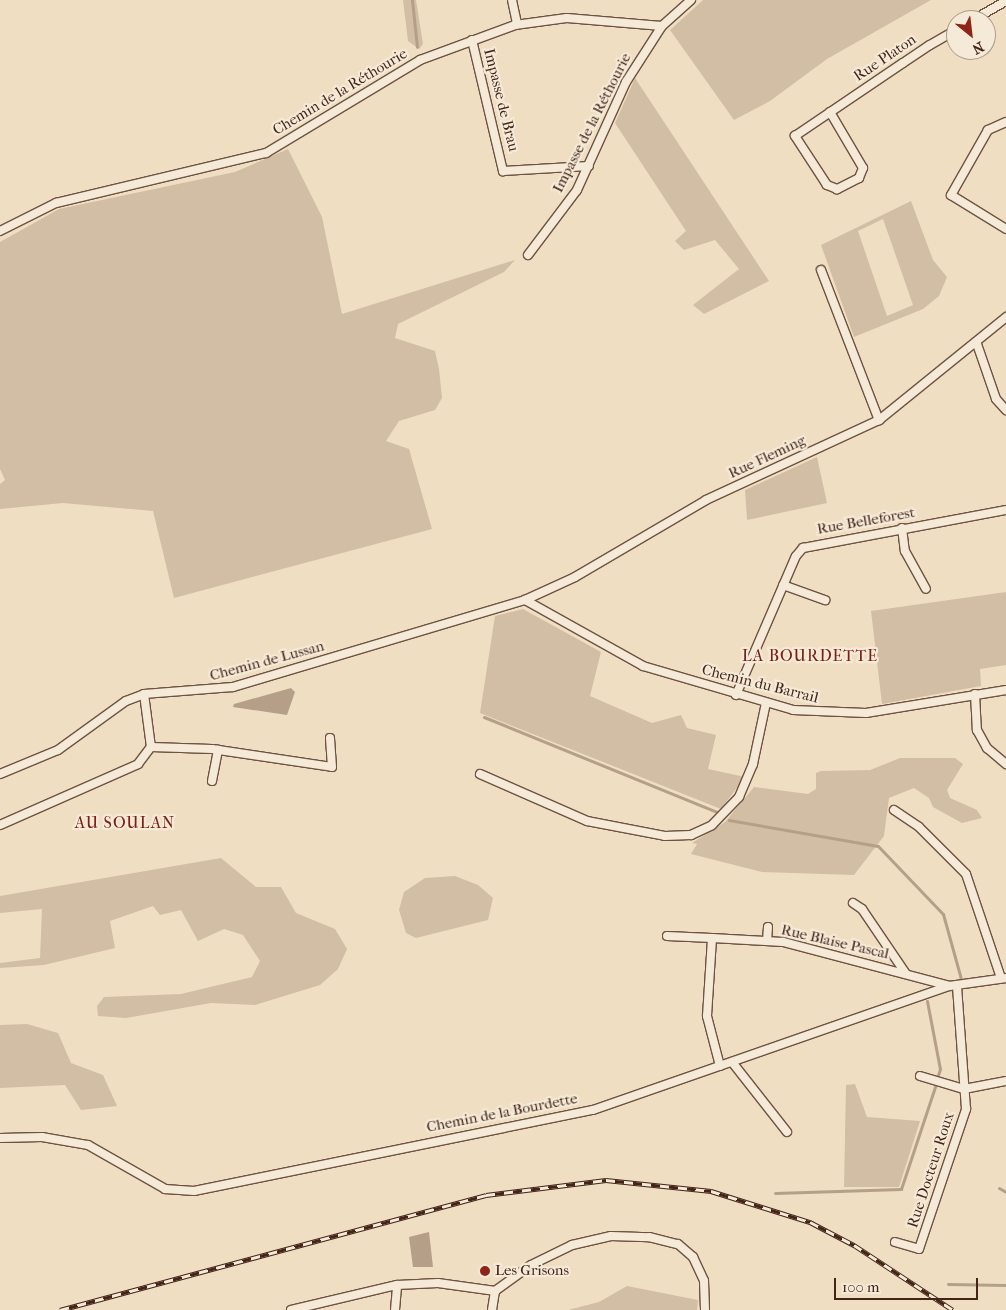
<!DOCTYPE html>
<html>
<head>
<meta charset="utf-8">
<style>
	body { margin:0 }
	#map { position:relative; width:1006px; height:1310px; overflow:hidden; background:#efdec1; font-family:"IM FELL French Canon",serif }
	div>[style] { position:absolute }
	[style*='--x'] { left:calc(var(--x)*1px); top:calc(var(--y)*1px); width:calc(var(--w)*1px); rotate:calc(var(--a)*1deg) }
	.green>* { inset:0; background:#d2bea4 }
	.water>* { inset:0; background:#b59f88 }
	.stream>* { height:3px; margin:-1.5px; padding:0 1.5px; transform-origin:1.5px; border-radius:1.5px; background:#b59f88 }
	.roads { filter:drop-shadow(1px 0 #6e5242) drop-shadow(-1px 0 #6e5242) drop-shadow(0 1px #6e5242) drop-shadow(0 -1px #6e5242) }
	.minor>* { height:8px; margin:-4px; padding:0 4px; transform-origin:4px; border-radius:4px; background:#f5ead7 }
	.rail>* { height:5px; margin-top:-2.5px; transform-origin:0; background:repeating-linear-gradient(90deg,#f5ead7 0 9px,#432418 0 18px); box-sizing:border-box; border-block:1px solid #432418 }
	.dots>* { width:14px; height:14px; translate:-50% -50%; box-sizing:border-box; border:2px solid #f5ead7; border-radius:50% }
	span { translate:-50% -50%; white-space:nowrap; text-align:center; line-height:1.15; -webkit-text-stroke:4.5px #f5ead7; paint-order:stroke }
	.street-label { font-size:15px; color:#432418 }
	.poi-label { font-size:15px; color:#432418 }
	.left { translate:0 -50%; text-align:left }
	.neighbourhood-label { font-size:16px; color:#7a1f14; letter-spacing:1px }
	.north { position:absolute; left:946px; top:10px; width:50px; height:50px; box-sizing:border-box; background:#f5ead7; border:1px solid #ae9b8b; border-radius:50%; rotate:151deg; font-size:14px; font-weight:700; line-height:20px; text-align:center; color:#432418 }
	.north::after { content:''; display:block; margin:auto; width:18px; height:22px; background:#8f2418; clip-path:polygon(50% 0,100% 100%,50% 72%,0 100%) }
	.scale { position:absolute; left:834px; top:1278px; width:144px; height:22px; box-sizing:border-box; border:2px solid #432418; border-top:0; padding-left:6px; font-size:15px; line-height:18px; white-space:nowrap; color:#432418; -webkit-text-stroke:4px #f5ead7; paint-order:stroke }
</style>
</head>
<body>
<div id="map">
	<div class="green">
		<i style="clip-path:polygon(403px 0,416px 0,423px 44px,419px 49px,408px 41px)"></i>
		<i style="clip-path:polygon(703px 0,931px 0,827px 59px,770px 101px,734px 120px,670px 30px)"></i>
		<i style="clip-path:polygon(635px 78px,769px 281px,704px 314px,693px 305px,739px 269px,715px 240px,684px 250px,675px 241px,686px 231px,615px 123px)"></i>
		<i style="clip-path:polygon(288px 149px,322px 217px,342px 314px,515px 260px,504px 272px,398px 324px,395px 338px,435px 351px,439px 369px,442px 398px,435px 410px,399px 421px,386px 441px,409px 449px,432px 529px,174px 598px,153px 511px,63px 503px,0 509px,0 484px,5px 480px,0 469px,0 242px,59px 209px,235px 172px)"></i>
		<i style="clip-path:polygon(evenodd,911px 201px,933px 260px,947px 277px,939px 296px,923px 309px,854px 337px,821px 245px,911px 201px,883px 219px,913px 305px,887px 316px,858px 231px,883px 219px)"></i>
		<i style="clip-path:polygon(817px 457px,827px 503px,747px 520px,745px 490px)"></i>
		<i style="clip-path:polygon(1006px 592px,1006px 665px,980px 669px,981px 686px,882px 704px,871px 611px)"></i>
		<i style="clip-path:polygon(523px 609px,601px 652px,590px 696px,652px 723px,681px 715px,687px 728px,716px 735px,708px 769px,745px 777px,721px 809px,480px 713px,495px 616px)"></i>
		<i style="clip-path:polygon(900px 758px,955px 758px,963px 764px,947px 790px,950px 798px,977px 810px,982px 818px,962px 823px,933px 807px,929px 798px,914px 788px,889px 798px,884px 836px,854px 875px,762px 872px,691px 854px,697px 844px,692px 843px,725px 822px,754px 787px,808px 794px,816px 789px,816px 773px,821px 771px,870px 770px)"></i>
		<i style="clip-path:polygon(221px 858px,256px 887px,281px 887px,296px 913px,335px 929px,347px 949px,338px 969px,320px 985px,255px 1005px,211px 1003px,126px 1018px,98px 1016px,97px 1006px,104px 997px,181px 994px,252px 977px,260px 961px,243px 935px,224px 929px,198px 941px,181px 910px,160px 915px,153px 906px,110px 921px,115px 948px,44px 965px,0 968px,0 963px,40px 958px,42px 909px,0 913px,0 896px)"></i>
		<i style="clip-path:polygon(455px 876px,478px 885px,493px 898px,488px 920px,416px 938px,406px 933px,399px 910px,404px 892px,425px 878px)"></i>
		<i style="clip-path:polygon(27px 1024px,58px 1033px,71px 1063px,103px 1075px,117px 1106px,81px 1110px,65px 1085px,0 1088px,0 1025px)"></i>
		<i style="clip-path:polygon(855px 1084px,867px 1117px,920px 1121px,899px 1187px,844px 1187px,846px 1085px)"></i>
		<i style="clip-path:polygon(627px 1286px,698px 1300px,697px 1310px,568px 1310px,599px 1302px)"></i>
	</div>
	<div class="water">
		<i style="clip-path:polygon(291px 688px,295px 692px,287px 715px,233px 707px,234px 704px)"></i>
		<i style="clip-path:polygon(429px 1232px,433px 1267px,413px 1267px,409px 1237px)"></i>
	</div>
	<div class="stream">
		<i style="--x:412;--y:0;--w:47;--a:83.9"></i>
		<i style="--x:484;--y:717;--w:254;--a:22.2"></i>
		<i style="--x:729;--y:820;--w:151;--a:9.9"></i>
		<i style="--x:878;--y:846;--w:94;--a:46.3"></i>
		<i style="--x:943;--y:914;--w:67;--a:74.5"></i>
		<i style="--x:927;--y:1001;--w:69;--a:79.2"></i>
		<i style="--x:940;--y:1069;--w:13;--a:108"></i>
		<i style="--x:999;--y:1188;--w:8;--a:30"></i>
		<i style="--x:775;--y:1193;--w:126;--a:-1.8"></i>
		<i style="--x:901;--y:1189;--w:108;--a:-71.6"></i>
		<i style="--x:948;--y:1284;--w:58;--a:1"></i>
	</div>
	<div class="roads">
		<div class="minor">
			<i style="--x:512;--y:0;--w:25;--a:78"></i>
			<i style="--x:973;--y:20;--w:38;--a:-30"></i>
			<i style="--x:472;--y:40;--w:135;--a:76.7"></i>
			<i style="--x:503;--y:171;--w:86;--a:-3.3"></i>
			<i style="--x:830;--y:112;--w:65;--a:59.5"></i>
			<i style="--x:863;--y:168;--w:11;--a:112"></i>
			<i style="--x:859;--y:178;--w:25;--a:153"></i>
			<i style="--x:837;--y:189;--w:11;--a:-158"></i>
			<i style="--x:827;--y:185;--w:59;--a:-123.1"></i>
			<i style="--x:795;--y:136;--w:130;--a:-34.1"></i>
			<i style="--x:903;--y:63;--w:32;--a:-34"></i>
			<i style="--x:930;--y:45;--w:30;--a:-30"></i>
			<i style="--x:1006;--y:122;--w:20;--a:156"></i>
			<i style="--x:988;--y:130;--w:75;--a:119.6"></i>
			<i style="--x:951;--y:195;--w:65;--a:31.7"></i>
			<i style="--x:0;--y:231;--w:63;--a:-26.6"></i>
			<i style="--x:56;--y:203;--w:216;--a:-13.4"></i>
			<i style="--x:266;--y:153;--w:180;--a:-31.1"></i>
			<i style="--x:420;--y:60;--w:101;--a:-20.2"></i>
			<i style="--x:515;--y:25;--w:52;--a:-7.7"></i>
			<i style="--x:567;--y:18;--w:95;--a:4.8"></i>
			<i style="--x:662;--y:26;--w:39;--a:-42"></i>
			<i style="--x:528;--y:255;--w:81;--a:-53"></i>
			<i style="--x:577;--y:190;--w:119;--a:-65.6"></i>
			<i style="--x:626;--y:82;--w:67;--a:-57.3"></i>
			<i style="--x:821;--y:270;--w:161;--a:68.9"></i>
			<i style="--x:977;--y:344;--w:58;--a:70.9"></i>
			<i style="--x:996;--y:399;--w:15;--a:48"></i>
			<i style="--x:902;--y:528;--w:23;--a:83"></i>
			<i style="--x:905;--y:551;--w:43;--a:61.1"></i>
			<i style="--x:783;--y:585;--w:45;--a:19.7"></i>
			<i style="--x:525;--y:600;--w:135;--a:29.2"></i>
			<i style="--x:643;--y:666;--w:156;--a:16.3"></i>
			<i style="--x:793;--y:710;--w:73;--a:2.4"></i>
			<i style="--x:866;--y:713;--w:142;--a:-9.3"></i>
			<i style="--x:144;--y:694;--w:53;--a:82.5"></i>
			<i style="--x:151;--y:747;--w:61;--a:1.9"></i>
			<i style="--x:212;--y:749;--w:121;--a:8.5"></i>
			<i style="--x:332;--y:767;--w:29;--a:-94"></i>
			<i style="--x:975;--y:694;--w:36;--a:87"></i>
			<i style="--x:977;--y:730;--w:21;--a:61"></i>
			<i style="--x:987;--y:748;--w:25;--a:40"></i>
			<i style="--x:736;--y:695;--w:151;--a:-66.7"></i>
			<i style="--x:796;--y:556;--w:11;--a:-49"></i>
			<i style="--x:803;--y:548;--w:207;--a:-10.6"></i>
			<i style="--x:0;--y:774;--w:63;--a:-22.5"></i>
			<i style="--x:58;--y:750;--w:84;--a:-35.8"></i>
			<i style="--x:126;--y:701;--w:19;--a:-21"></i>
			<i style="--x:144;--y:694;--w:89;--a:-4.5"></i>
			<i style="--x:233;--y:687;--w:305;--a:-16.6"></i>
			<i style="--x:525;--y:600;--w:55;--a:-24.7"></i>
			<i style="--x:575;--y:577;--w:152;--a:-30.4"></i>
			<i style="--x:706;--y:500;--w:191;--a:-24.8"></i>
			<i style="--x:879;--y:420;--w:164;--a:-39"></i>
			<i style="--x:480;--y:774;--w:117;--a:23.7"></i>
			<i style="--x:587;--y:821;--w:79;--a:10.9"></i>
			<i style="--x:665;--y:836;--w:26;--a:-2"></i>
			<i style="--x:691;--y:835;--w:23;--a:-25"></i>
			<i style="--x:712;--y:825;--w:39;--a:-46"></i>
			<i style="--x:739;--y:797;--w:36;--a:-67"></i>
			<i style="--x:753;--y:764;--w:62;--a:-78"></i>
			<i style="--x:212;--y:781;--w:32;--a:-79"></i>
			<i style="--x:894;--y:810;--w:30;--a:34"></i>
			<i style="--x:919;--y:827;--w:66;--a:45"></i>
			<i style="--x:966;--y:874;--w:110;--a:71.4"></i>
			<i style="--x:0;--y:825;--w:151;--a:-23.8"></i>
			<i style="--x:138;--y:764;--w:21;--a:-53"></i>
			<i style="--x:853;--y:903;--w:11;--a:34"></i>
			<i style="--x:862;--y:909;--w:78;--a:55.9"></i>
			<i style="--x:667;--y:936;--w:45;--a:2.5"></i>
			<i style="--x:767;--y:941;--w:14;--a:-86"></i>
			<i style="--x:732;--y:1062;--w:89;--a:51.8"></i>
			<i style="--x:720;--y:1066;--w:52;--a:-104.6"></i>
			<i style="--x:707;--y:1016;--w:78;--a:-86.3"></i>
			<i style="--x:712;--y:938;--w:71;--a:3.2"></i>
			<i style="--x:783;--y:942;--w:172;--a:14.8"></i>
			<i style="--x:920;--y:1076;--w:46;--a:16.5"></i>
			<i style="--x:964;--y:1089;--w:43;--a:-10.8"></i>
			<i style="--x:0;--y:1138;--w:42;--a:-1.4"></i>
			<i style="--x:42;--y:1137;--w:47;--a:9.9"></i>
			<i style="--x:88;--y:1145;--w:89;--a:29.7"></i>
			<i style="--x:165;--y:1189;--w:29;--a:4"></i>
			<i style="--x:194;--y:1191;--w:407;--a:-11.5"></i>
			<i style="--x:593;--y:1110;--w:377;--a:-19.2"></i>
			<i style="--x:949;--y:986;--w:58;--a:-8"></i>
			<i style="--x:895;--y:1242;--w:25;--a:16"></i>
			<i style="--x:919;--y:1249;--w:148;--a:-71.4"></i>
			<i style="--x:966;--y:1109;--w:124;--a:-94.2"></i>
			<i style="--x:495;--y:1291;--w:44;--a:-35.8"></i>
			<i style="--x:531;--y:1265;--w:46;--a:-26"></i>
			<i style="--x:572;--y:1245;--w:40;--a:-13"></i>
			<i style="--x:611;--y:1236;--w:38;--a:2"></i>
			<i style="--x:649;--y:1237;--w:30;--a:14"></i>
			<i style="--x:678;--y:1244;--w:20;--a:41"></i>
			<i style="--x:693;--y:1257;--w:26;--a:65"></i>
			<i style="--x:704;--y:1281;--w:29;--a:88"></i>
			<i style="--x:291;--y:1310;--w:109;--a:-13.3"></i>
			<i style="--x:395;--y:1310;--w:25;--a:-85"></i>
			<i style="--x:397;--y:1285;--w:41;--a:-2.8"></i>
			<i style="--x:438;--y:1283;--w:58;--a:8"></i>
			<i style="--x:492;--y:1310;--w:19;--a:-81"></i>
		</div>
	</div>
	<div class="rail">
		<i style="--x:60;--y:1310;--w:441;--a:-15.1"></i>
		<i style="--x:486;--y:1195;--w:121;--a:-7.1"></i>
		<i style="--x:606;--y:1180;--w:106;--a:6"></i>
		<i style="--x:711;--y:1191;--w:104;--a:17.4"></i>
		<i style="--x:810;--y:1222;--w:50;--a:27.6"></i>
		<i style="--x:854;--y:1245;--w:118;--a:33.3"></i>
	</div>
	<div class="dots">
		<i style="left:485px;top:1271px;background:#8f2418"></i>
	</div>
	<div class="street-label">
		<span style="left:885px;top:58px;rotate:-34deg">Rue Platon</span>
		<span style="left:340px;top:92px;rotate:-31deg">Chemin de la Réthourie</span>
		<span style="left:501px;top:100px;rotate:76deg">Impasse de Brau</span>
		<span style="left:592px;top:123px;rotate:-63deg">Impasse de la Réthourie</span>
		<span style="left:767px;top:457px;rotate:-25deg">Rue Fleming</span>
		<span style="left:866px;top:521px;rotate:-10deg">Rue Belleforest</span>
		<span style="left:267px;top:661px;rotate:-15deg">Chemin de Lussan</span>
		<span style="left:760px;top:684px;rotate:14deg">Chemin du Barrail</span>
		<span style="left:835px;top:942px;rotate:13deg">Rue Blaise Pascal</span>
		<span style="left:502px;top:1113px;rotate:-11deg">Chemin de la Bourdette</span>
		<span style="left:931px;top:1170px;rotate:-72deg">Rue Docteur Roux</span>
	</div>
	<div class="poi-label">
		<span class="left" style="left:495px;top:1271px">Les Grisons</span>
	</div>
	<div class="neighbourhood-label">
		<span style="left:810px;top:656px">LA BOURDETTE</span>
		<span style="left:125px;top:823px">AU SOULAN</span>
	</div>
	<div class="north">N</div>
	<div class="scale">100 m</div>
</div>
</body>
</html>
